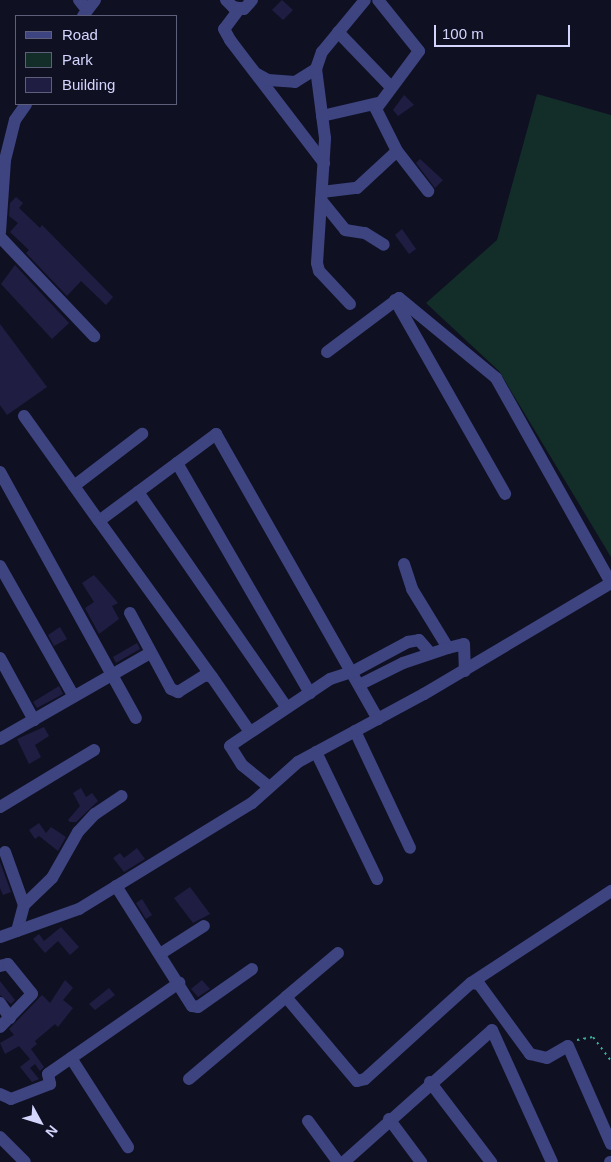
<!DOCTYPE html>
<html>
<head>
<meta charset="utf-8">
<style>
	body { margin:0 }
	#map { position:relative; width:611px; height:1162px; overflow:hidden; background:#101023; font-family:Arial,sans-serif }
	div>[style] { position:absolute }
	[style*='--x'] { left:calc(var(--x)*1px); top:calc(var(--y)*1px); width:calc(var(--w)*1px); rotate:calc(var(--a)*1deg) }
	.green>* { inset:0; background:#132d29 }
	.building>* { inset:0; background:#201d43 }
	.path>* { height:2px; margin-top:-1px; transform-origin:0; background:repeating-linear-gradient(90deg,#36af98 0 2.5px,transparent 0 6.5px) }
	.minor>* { height:12px; margin:-6px; padding:0 6px; transform-origin:6px; border-radius:6px; background:#3d4480 }
	span { translate:-50% -50%; white-space:nowrap; text-align:center; line-height:1.15; -webkit-text-stroke:5px #101023; paint-order:stroke }
	.legend { position:absolute; left:15px; top:15px; width:162px; height:90px; box-sizing:border-box; background:#101023; border:1px solid #5e5f7a; margin:0; padding:6px 9px; list-style:none; font-size:15px; color:#d4d5fd }
	.legend li { display:flex; align-items:center; gap:10px; height:25px }
	.legend b { width:25px; border:1px solid #5e5f7a }
	.north { position:absolute; left:15px; top:1097px; width:50px; height:50px; -webkit-text-stroke:4px #101023; paint-order:stroke; rotate:129deg; font-size:14px; font-weight:700; line-height:20px; text-align:center; color:#d4d5fd }
	.north::after { content:''; display:block; margin:auto; width:18px; height:22px; background:#d4d5fd; clip-path:polygon(50% 0,100% 100%,50% 72%,0 100%) }
	.scale { position:absolute; left:434px; top:25px; width:136px; height:22px; box-sizing:border-box; border:2px solid #d4d5fd; border-top:0; padding-left:6px; font-size:15px; line-height:18px; white-space:nowrap; color:#d4d5fd; -webkit-text-stroke:4px #101023; paint-order:stroke }
</style>
</head>
<body>
<div id="map">
	<div class="green">
		<i style="clip-path:polygon(537px 94px,611px 115px,611px 557px,499px 371px,426px 303px,497px 240px)"></i>
	</div>
	<div class="building">
		<i style="clip-path:polygon(282px 0,293px 10px,283px 20px,272px 10px)"></i>
		<i style="clip-path:polygon(404px 95px,414px 105px,398px 116px,393px 110px)"></i>
		<i style="clip-path:polygon(420px 159px,443px 180px,435px 188px,416px 163px)"></i>
		<i style="clip-path:polygon(16px 197px,23px 203px,19px 208px,40px 228px,42px 225px,113px 297px,106px 305px,81px 281px,67px 296px,26px 253px,29px 250px,10px 232px,18px 223px,9px 216px,10px 203px)"></i>
		<i style="clip-path:polygon(402px 229px,416px 249px,409px 254px,395px 235px)"></i>
		<i style="clip-path:polygon(15px 265px,69px 323px,52px 339px,1px 284px)"></i>
		<i style="clip-path:polygon(0 324px,47px 387px,7px 415px,0 405px)"></i>
		<i style="clip-path:polygon(94px 575px,118px 603px,112px 606px,119px 619px,99px 634px,85px 608px,94px 602px,82px 583px)"></i>
		<i style="clip-path:polygon(60px 627px,67px 639px,54px 646px,48px 635px)"></i>
		<i style="clip-path:polygon(137px 643px,140px 649px,116px 663px,113px 657px)"></i>
		<i style="clip-path:polygon(59px 686px,63px 694px,37px 708px,33px 702px)"></i>
		<i style="clip-path:polygon(44px 727px,49px 736px,35px 745px,41px 757px,29px 764px,17px 739px)"></i>
		<i style="clip-path:polygon(81px 788px,86px 797px,92px 793px,98px 801px,76px 822px,70px 822px,68px 820px,80px 806px,73px 793px)"></i>
		<i style="clip-path:polygon(39px 823px,46px 833px,51px 827px,66px 837px,58px 851px,39px 836px,35px 839px,29px 830px)"></i>
		<i style="clip-path:polygon(137px 848px,145px 859px,124px 872px,113px 858px,120px 853px,124px 858px)"></i>
		<i style="clip-path:polygon(0 862px,11px 892px,3px 895px,0 888px)"></i>
		<i style="clip-path:polygon(190px 887px,210px 914px,193px 923px,174px 898px)"></i>
		<i style="clip-path:polygon(142px 899px,152px 915px,146px 919px,136px 903px)"></i>
		<i style="clip-path:polygon(61px 927px,79px 947px,70px 955px,58px 941px,45px 953px,33px 939px,39px 934px,44px 941px)"></i>
		<i style="clip-path:polygon(65px 980px,73px 988px,63px 1000px,73px 1008px,58px 1027px,55px 1024px,35px 1041px,37px 1044px,31px 1049px,44px 1067px,40px 1071px,35px 1064px,30px 1068px,39px 1079px,32px 1082px,20px 1067px,30px 1059px,19px 1046px,5px 1054px,0 1043px,14px 1035px,9px 1029px,42px 995px,50px 1003px)"></i>
		<i style="clip-path:polygon(202px 980px,210px 989px,198px 997px,191px 989px)"></i>
		<i style="clip-path:polygon(0 981px,15px 1000px,11px 1004px,0 995px)"></i>
		<i style="clip-path:polygon(109px 988px,115px 995px,95px 1010px,89px 1004px)"></i>
	</div>
	<div class="path">
		<i style="--x:577;--y:1040;--w:16;--a:-11"></i>
		<i style="--x:593;--y:1037;--w:30;--a:53"></i>
	</div>
	<div class="minor">
		<i style="--x:79;--y:0;--w:13;--a:51"></i>
		<i style="--x:226;--y:0;--w:10;--a:45"></i>
		<i style="--x:233;--y:7;--w:11;--a:10"></i>
		<i style="--x:244;--y:9;--w:12;--a:-48"></i>
		<i style="--x:240;--y:8;--w:26;--a:127"></i>
		<i style="--x:224;--y:29;--w:13;--a:61"></i>
		<i style="--x:230;--y:40;--w:155;--a:52.6"></i>
		<i style="--x:83;--y:16;--w:20;--a:-53"></i>
		<i style="--x:338;--y:32;--w:76;--a:46.1"></i>
		<i style="--x:257;--y:74;--w:13;--a:29"></i>
		<i style="--x:268;--y:80;--w:27;--a:4"></i>
		<i style="--x:295;--y:82;--w:25;--a:-32"></i>
		<i style="--x:322;--y:116;--w:57;--a:-13.1"></i>
		<i style="--x:397;--y:151;--w:51;--a:52.2"></i>
		<i style="--x:322;--y:192;--w:35;--a:-7"></i>
		<i style="--x:357;--y:188;--w:54;--a:-42.8"></i>
		<i style="--x:397;--y:151;--w:47;--a:-116.6"></i>
		<i style="--x:376;--y:109;--w:72;--a:-53.4"></i>
		<i style="--x:419;--y:51;--w:65;--a:-128.8"></i>
		<i style="--x:321;--y:200;--w:38;--a:51"></i>
		<i style="--x:345;--y:230;--w:20;--a:9"></i>
		<i style="--x:365;--y:233;--w:22;--a:32"></i>
		<i style="--x:0;--y:232;--w:72;--a:-86"></i>
		<i style="--x:5;--y:160;--w:41;--a:-76"></i>
		<i style="--x:15;--y:120;--w:19;--a:-55"></i>
		<i style="--x:0;--y:237;--w:137;--a:46.5"></i>
		<i style="--x:395;--y:300;--w:223;--a:60.4"></i>
		<i style="--x:350;--y:304;--w:45;--a:-133.2"></i>
		<i style="--x:319;--y:271;--w:8;--a:-104"></i>
		<i style="--x:317;--y:263;--w:125;--a:-86.3"></i>
		<i style="--x:325;--y:138;--w:70;--a:-97.4"></i>
		<i style="--x:316;--y:69;--w:18;--a:-71"></i>
		<i style="--x:322;--y:52;--w:67;--a:-50.4"></i>
		<i style="--x:327;--y:352;--w:90;--a:-36.9"></i>
		<i style="--x:399;--y:298;--w:126;--a:39.5"></i>
		<i style="--x:496;--y:378;--w:235;--a:60.7"></i>
		<i style="--x:24;--y:416;--w:129;--a:54.5"></i>
		<i style="--x:177;--y:463;--w:266;--a:60"></i>
		<i style="--x:0;--y:472;--w:281;--a:61.1"></i>
		<i style="--x:74;--y:486;--w:86;--a:-37.4"></i>
		<i style="--x:138;--y:492;--w:262;--a:55.4"></i>
		<i style="--x:404;--y:564;--w:26;--a:72"></i>
		<i style="--x:412;--y:589;--w:69;--a:58.6"></i>
		<i style="--x:448;--y:648;--w:16;--a:-14"></i>
		<i style="--x:464;--y:644;--w:27;--a:88"></i>
		<i style="--x:0;--y:566;--w:150;--a:60.5"></i>
		<i style="--x:130;--y:613;--w:86;--a:61.7"></i>
		<i style="--x:171;--y:689;--w:8;--a:23"></i>
		<i style="--x:178;--y:692;--w:32;--a:-32"></i>
		<i style="--x:205;--y:675;--w:7;--a:16"></i>
		<i style="--x:212;--y:677;--w:67;--a:55.4"></i>
		<i style="--x:0;--y:658;--w:71;--a:61.3"></i>
		<i style="--x:212;--y:677;--w:193;--a:-125.9"></i>
		<i style="--x:99;--y:521;--w:146;--a:-36.6"></i>
		<i style="--x:216;--y:434;--w:328;--a:60.4"></i>
		<i style="--x:359;--y:685;--w:49;--a:-26.6"></i>
		<i style="--x:403;--y:663;--w:47;--a:-18.4"></i>
		<i style="--x:355;--y:731;--w:129;--a:64.8"></i>
		<i style="--x:0;--y:739;--w:173;--a:-29.8"></i>
		<i style="--x:316;--y:752;--w:141;--a:64.3"></i>
		<i style="--x:268;--y:786;--w:33;--a:-141"></i>
		<i style="--x:242;--y:765;--w:22;--a:-122"></i>
		<i style="--x:230;--y:746;--w:120;--a:-33.8"></i>
		<i style="--x:330;--y:679;--w:23;--a:-18"></i>
		<i style="--x:352;--y:672;--w:64;--a:-28.2"></i>
		<i style="--x:408;--y:642;--w:11;--a:-10"></i>
		<i style="--x:419;--y:640;--w:18;--a:49"></i>
		<i style="--x:0;--y:807;--w:110;--a:-31.2"></i>
		<i style="--x:5;--y:852;--w:56;--a:70.3"></i>
		<i style="--x:116;--y:886;--w:142;--a:57.7"></i>
		<i style="--x:192;--y:1006;--w:6;--a:9"></i>
		<i style="--x:198;--y:1007;--w:66;--a:-35.1"></i>
		<i style="--x:17;--y:931;--w:27;--a:-75"></i>
		<i style="--x:24;--y:905;--w:39;--a:-44"></i>
		<i style="--x:52;--y:878;--w:53;--a:-60.5"></i>
		<i style="--x:78;--y:832;--w:25;--a:-47"></i>
		<i style="--x:95;--y:814;--w:32;--a:-34"></i>
		<i style="--x:0;--y:937;--w:84;--a:-19.5"></i>
		<i style="--x:79;--y:909;--w:203;--a:-31.5"></i>
		<i style="--x:252;--y:803;--w:62;--a:-41.7"></i>
		<i style="--x:298;--y:762;--w:143;--a:-28.4"></i>
		<i style="--x:424;--y:694;--w:217;--a:-30.7"></i>
		<i style="--x:338;--y:953;--w:68;--a:139.8"></i>
		<i style="--x:286;--y:997;--w:110;--a:49.8"></i>
		<i style="--x:357;--y:1081;--w:8;--a:-14"></i>
		<i style="--x:365;--y:1079;--w:143;--a:-42.2"></i>
		<i style="--x:471;--y:983;--w:8;--a:7"></i>
		<i style="--x:479;--y:984;--w:87;--a:53.9"></i>
		<i style="--x:530;--y:1054;--w:17;--a:13"></i>
		<i style="--x:547;--y:1058;--w:24;--a:-30"></i>
		<i style="--x:568;--y:1046;--w:107;--a:66.3"></i>
		<i style="--x:160;--y:954;--w:52;--a:-32.5"></i>
		<i style="--x:0;--y:966;--w:8;--a:-14"></i>
		<i style="--x:8;--y:964;--w:38;--a:51"></i>
		<i style="--x:32;--y:994;--w:46;--a:134.1"></i>
		<i style="--x:471;--y:983;--w:168;--a:-33.3"></i>
		<i style="--x:0;--y:1003;--w:18;--a:56"></i>
		<i style="--x:71;--y:1058;--w:106;--a:57.4"></i>
		<i style="--x:189;--y:1079;--w:127;--a:-40.2"></i>
		<i style="--x:430;--y:1082;--w:101;--a:52.7"></i>
		<i style="--x:0;--y:1094;--w:12;--a:24"></i>
		<i style="--x:11;--y:1099;--w:42;--a:-21"></i>
		<i style="--x:50;--y:1084;--w:10;--a:-101"></i>
		<i style="--x:48;--y:1074;--w:160;--a:-34.8"></i>
		<i style="--x:389;--y:1119;--w:54;--a:53.3"></i>
		<i style="--x:308;--y:1121;--w:51;--a:53.8"></i>
		<i style="--x:0;--y:1137;--w:35;--a:45"></i>
		<i style="--x:344;--y:1162;--w:198;--a:-41.7"></i>
		<i style="--x:492;--y:1030;--w:145;--a:65.6"></i>
		<i style="--x:610;--y:1162;--w:1;--a:0"></i>
	</div>
	<ul class="legend">
	<li><b style="height:6px;background:#3d4480"></b>Road</li>
	<li><b style="height:14px;background:#132d29"></b>Park</li>
	<li><b style="height:14px;background:#201d43"></b>Building</li>
	</ul>
	<div class="north">N</div>
	<div class="scale">100 m</div>
</div>
</body>
</html>
